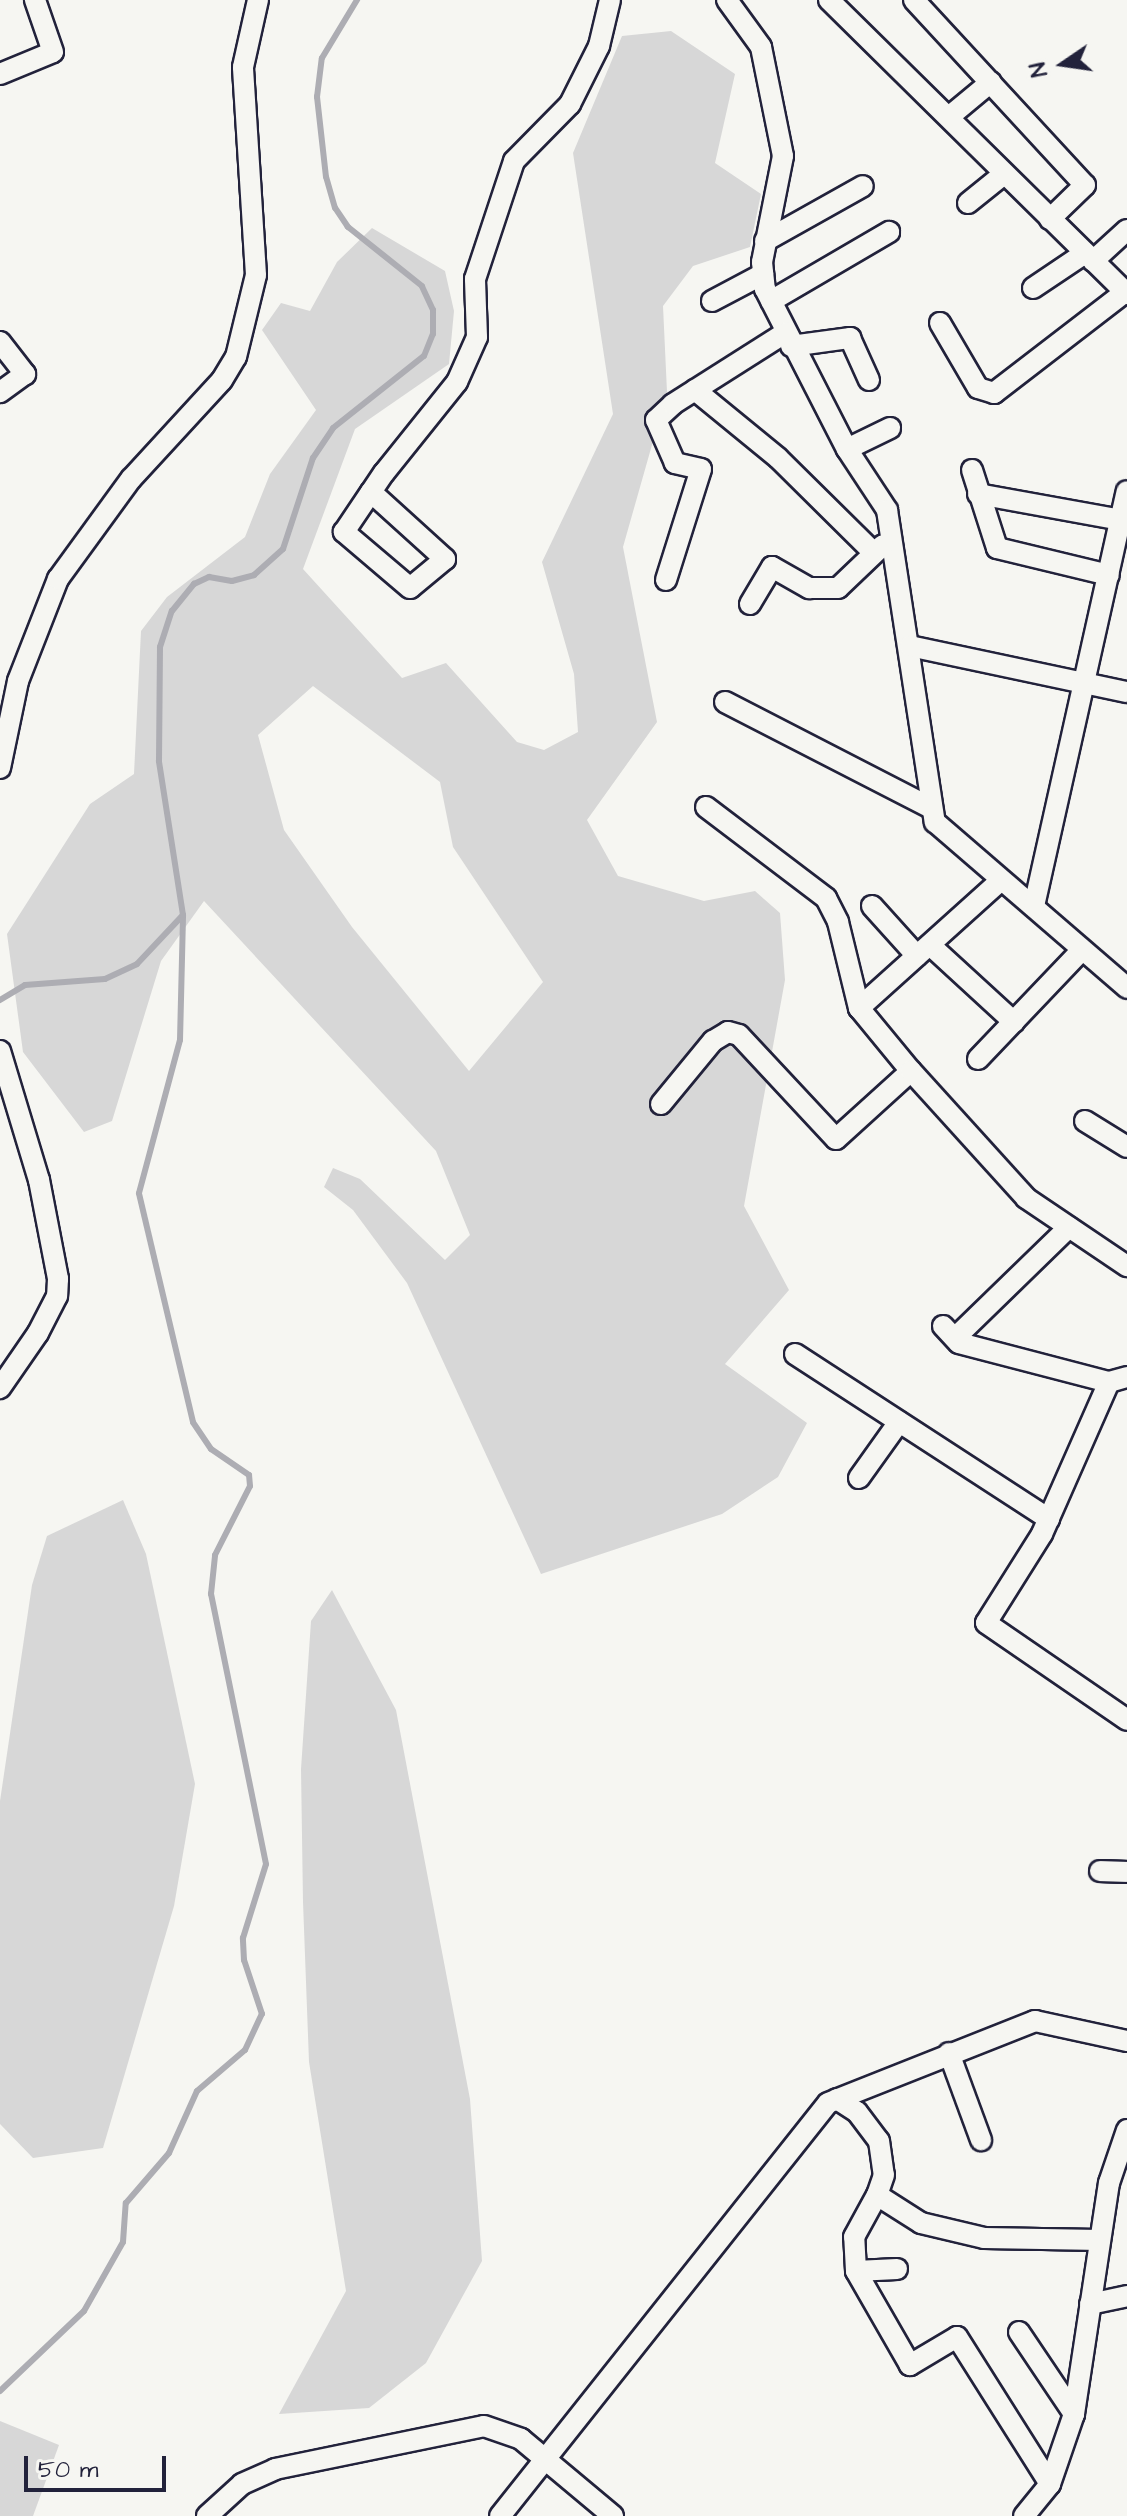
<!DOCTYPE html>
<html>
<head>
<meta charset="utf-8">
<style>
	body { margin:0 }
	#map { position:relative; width:1127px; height:2516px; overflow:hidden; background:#f6f6f2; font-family:"Architects Daughter",sans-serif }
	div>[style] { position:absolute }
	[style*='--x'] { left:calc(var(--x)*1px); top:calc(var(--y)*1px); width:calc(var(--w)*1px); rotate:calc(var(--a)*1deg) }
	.green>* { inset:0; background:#d7d7d7 }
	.stream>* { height:6px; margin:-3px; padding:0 3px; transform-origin:3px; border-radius:3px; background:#adadb3 }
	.roads { filter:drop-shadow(2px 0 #22223b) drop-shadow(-2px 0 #22223b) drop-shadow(0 2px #22223b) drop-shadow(0 -2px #22223b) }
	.minor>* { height:20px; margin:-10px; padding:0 10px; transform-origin:10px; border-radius:10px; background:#f6f6f2 }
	span { translate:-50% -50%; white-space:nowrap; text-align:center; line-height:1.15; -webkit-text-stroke:6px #f6f6f2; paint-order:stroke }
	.north { position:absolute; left:1023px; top:24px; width:80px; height:80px; -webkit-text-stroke:6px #f6f6f2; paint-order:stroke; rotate:257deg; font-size:22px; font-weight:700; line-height:32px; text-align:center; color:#22223b }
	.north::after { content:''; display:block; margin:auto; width:28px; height:36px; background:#22223b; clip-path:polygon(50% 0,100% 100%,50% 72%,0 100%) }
	.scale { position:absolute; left:24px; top:2456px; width:142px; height:36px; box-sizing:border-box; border:4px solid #22223b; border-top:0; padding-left:10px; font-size:24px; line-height:28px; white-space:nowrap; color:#22223b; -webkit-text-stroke:6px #f6f6f2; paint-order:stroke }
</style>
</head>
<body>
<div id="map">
	<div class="green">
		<i style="clip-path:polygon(evenodd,671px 31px,735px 74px,715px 163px,761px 194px,750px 247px,693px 266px,663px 306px,667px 392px,623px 547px,657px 722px,587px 820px,618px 876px,704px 901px,755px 891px,780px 913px,785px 980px,744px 1206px,789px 1290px,725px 1364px,807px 1423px,778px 1477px,722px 1514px,541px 1574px,407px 1283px,353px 1210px,324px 1187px,333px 1168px,360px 1179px,445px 1260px,470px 1235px,436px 1151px,204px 901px,161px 961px,112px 1121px,84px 1132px,23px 1052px,7px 934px,90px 804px,134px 774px,141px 631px,167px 597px,245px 537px,270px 474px,316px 410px,262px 330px,281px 303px,310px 311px,337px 262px,372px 228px,445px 271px,454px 311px,449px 364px,355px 429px,303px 569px,402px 678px,446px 663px,517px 742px,544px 750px,578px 732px,574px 674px,542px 562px,613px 414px,573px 153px,622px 36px,671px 31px,313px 686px,440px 782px,453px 847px,543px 982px,469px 1071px,352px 927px,284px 830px,258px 735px,313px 686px)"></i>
		<i style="clip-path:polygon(123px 1500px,146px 1554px,195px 1784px,174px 1906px,103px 2148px,33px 2158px,0 2124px,0 1801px,32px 1585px,47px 1536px)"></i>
		<i style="clip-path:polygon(332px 1590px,396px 1710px,470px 2099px,482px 2261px,426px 2363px,369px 2408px,279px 2414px,346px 2291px,309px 2062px,303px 1902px,301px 1769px,311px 1621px)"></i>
		<i style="clip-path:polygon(0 2421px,59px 2445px,33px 2516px,0 2516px)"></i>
	</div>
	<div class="stream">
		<i style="--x:0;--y:1000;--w:29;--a:-31"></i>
		<i style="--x:25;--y:985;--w:80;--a:-4.3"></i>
		<i style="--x:105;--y:979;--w:35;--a:-25"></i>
		<i style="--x:137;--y:964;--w:67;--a:-46.8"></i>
		<i style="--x:0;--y:2391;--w:116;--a:-43.6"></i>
		<i style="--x:84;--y:2311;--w:79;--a:-60.5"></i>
		<i style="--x:123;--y:2242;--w:39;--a:-86"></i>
		<i style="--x:126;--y:2203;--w:66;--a:-49.3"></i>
		<i style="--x:169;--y:2153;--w:68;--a:-65.7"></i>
		<i style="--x:197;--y:2091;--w:63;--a:-40.5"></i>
		<i style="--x:245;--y:2050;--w:40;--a:-65"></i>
		<i style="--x:262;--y:2014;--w:57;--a:-108.4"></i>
		<i style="--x:244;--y:1960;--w:22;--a:-93"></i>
		<i style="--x:243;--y:1938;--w:77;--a:-72.7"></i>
		<i style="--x:266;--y:1864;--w:276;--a:-101.5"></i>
		<i style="--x:211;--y:1594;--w:39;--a:-84"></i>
		<i style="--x:215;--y:1555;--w:77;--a:-63.1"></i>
		<i style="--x:250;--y:1486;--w:11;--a:-95"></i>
		<i style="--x:249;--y:1475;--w:46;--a:-145.6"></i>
		<i style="--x:211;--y:1449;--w:32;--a:-124"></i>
		<i style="--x:193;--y:1422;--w:235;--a:-103.3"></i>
		<i style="--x:139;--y:1193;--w:158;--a:-75"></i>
		<i style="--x:180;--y:1040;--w:125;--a:-88.6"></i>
		<i style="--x:183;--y:915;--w:156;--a:-98.9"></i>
		<i style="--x:159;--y:761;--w:114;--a:-89.5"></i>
		<i style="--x:160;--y:647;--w:38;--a:-72"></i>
		<i style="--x:172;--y:611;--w:35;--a:-51"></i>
		<i style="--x:194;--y:584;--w:17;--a:-25"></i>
		<i style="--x:209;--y:577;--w:23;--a:10"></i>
		<i style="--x:232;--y:581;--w:23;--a:-15"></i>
		<i style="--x:254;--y:575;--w:39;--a:-42"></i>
		<i style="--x:283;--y:549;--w:96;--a:-71.8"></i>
		<i style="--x:313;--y:458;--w:36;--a:-56"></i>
		<i style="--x:333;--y:428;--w:116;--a:-38.4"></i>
		<i style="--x:424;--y:356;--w:24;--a:-68"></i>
		<i style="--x:433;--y:334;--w:24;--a:-90"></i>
		<i style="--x:433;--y:310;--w:26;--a:-115"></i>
		<i style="--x:422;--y:286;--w:95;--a:-141.4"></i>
		<i style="--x:348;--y:227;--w:23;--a:-124"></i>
		<i style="--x:335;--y:208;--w:32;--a:-106"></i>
		<i style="--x:326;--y:177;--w:81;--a:-96.4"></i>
		<i style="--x:317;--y:97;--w:39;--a:-83"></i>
		<i style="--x:322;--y:58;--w:68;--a:-58.9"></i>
	</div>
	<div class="roads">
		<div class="minor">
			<i style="--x:727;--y:0;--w:58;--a:54.1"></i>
			<i style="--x:761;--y:47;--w:111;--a:78.6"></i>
			<i style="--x:783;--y:156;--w:108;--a:101.2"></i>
			<i style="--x:762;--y:262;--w:27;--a:84"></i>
			<i style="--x:765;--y:289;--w:180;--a:62.9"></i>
			<i style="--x:847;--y:449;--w:73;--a:56.7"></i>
			<i style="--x:887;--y:510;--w:316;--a:81.3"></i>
			<i style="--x:935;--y:822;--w:254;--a:40.8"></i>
			<i style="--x:829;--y:0;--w:419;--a:44.6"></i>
			<i style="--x:914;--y:0;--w:252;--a:47.3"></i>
			<i style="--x:1085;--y:185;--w:49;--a:135.8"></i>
			<i style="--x:0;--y:74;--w:57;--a:-22.5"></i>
			<i style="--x:53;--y:52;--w:55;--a:-109.1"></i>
			<i style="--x:950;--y:116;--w:53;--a:-39.7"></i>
			<i style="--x:968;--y:203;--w:46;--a:-38.9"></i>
			<i style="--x:765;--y:241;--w:112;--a:-29.3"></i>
			<i style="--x:1093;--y:261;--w:46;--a:-42.4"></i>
			<i style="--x:1033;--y:288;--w:63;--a:-33.9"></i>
			<i style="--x:712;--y:301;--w:58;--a:-27.9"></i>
			<i style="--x:771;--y:301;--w:137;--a:-30.3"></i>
			<i style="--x:940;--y:323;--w:75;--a:59.7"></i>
			<i style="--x:978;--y:388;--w:17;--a:17"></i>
			<i style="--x:994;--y:393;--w:165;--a:-37.6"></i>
			<i style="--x:0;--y:342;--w:41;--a:52"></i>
			<i style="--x:25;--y:374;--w:31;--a:144"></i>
			<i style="--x:791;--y:346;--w:60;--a:-7.7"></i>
			<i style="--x:850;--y:338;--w:46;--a:65.7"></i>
			<i style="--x:695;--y:390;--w:107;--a:39.3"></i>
			<i style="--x:778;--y:458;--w:135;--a:44.7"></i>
			<i style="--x:847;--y:449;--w:48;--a:-26"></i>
			<i style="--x:972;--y:470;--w:82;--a:72.2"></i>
			<i style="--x:997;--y:548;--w:115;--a:13.6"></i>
			<i style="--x:371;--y:492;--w:100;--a:42.2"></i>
			<i style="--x:445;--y:559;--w:45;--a:140.4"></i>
			<i style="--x:410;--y:588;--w:87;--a:-139.7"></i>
			<i style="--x:344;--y:532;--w:48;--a:-56"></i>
			<i style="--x:371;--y:492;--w:23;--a:-56"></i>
			<i style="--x:384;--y:473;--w:117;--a:-51.3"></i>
			<i style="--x:457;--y:382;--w:49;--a:-66"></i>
			<i style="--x:477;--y:337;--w:58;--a:-92"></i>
			<i style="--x:475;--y:279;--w:124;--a:-71.7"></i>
			<i style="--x:514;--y:161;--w:80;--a:-45.5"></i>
			<i style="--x:570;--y:104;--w:65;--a:-63.4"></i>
			<i style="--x:599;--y:46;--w:47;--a:-76.6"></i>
			<i style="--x:978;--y:494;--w:145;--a:10.3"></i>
			<i style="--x:666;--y:580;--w:116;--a:-72.5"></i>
			<i style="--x:701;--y:469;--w:27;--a:-167"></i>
			<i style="--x:675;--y:463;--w:47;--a:-113.8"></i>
			<i style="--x:656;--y:420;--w:23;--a:-43"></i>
			<i style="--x:673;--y:404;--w:133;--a:-32.4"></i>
			<i style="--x:750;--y:604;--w:43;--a:-59.3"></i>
			<i style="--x:772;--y:567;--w:43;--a:29.6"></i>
			<i style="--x:809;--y:588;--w:29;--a:0"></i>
			<i style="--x:838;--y:588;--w:62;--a:-43.7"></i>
			<i style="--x:910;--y:646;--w:222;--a:12"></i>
			<i style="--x:725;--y:702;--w:232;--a:27.2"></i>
			<i style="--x:0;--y:768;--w:89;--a:-78.3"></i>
			<i style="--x:18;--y:681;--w:110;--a:-68.6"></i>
			<i style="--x:58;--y:579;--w:124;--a:-53.9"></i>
			<i style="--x:131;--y:479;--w:134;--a:-47.4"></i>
			<i style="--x:222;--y:380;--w:27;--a:-59"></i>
			<i style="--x:236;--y:357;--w:84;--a:-76.3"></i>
			<i style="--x:256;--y:275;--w:208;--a:-93.6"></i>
			<i style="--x:243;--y:67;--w:69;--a:-77.4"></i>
			<i style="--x:706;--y:807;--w:151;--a:37.2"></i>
			<i style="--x:826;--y:898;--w:27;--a:63"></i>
			<i style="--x:838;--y:922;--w:89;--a:76.3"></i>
			<i style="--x:859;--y:1008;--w:190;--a:-42"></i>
			<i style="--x:872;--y:906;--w:67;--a:48"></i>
			<i style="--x:1034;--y:906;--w:425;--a:-77.4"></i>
			<i style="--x:930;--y:945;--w:114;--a:42.5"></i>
			<i style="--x:859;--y:1008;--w:82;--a:50.5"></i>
			<i style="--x:0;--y:1051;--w:135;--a:73.2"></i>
			<i style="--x:39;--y:1180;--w:101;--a:79.1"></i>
			<i style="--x:58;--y:1279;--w:17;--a:93"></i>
			<i style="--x:57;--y:1296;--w:42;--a:117.2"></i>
			<i style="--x:38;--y:1333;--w:67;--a:124.6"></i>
			<i style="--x:978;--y:1059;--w:149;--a:-46.4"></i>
			<i style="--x:661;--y:1104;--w:82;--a:-50.5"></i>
			<i style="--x:713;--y:1041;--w:17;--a:-31"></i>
			<i style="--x:728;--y:1032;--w:11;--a:15"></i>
			<i style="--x:739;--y:1035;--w:142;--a:47"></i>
			<i style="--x:836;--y:1139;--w:101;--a:-42.2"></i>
			<i style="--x:911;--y:1071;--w:171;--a:47.8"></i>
			<i style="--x:1026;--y:1198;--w:122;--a:34"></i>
			<i style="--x:1085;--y:1121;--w:49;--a:31.8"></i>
			<i style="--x:943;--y:1326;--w:23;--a:47"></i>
			<i style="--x:959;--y:1343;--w:155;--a:14.6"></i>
			<i style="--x:955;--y:1338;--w:159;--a:-44.2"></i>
			<i style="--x:795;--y:1354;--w:303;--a:33"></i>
			<i style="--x:1127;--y:1377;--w:19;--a:164"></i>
			<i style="--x:1109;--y:1382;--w:166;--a:113.8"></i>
			<i style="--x:1042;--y:1534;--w:105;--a:122.2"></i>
			<i style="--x:986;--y:1623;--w:171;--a:34.5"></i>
			<i style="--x:859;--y:1478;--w:69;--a:-54.5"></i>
			<i style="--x:1100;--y:1871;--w:27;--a:2"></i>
			<i style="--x:949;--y:2053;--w:93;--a:69.8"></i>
			<i style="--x:837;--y:2099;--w:24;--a:33"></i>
			<i style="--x:857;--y:2112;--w:36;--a:53"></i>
			<i style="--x:879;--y:2141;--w:34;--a:82"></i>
			<i style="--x:884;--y:2175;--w:21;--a:109"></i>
			<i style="--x:856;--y:2271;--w:41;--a:-2.8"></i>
			<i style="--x:1090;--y:2304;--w:38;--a:-12"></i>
			<i style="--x:1019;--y:2332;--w:99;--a:56.1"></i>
			<i style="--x:1050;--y:2484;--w:174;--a:-122.3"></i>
			<i style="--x:957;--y:2337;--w:55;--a:149.2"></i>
			<i style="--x:910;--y:2365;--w:108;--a:-119.9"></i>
			<i style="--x:856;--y:2271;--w:34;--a:-93"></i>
			<i style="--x:854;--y:2237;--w:48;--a:-61.3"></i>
			<i style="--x:877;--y:2195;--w:52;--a:32.5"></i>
			<i style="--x:921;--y:2223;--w:65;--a:13.4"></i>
			<i style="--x:984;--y:2238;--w:116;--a:1"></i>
			<i style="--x:207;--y:2516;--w:47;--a:-42.4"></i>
			<i style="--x:242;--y:2484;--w:36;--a:-24"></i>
			<i style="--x:275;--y:2469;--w:213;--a:-11.6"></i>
			<i style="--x:484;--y:2426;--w:39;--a:19"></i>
			<i style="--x:521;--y:2439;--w:120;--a:39.9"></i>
			<i style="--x:500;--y:2516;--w:527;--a:-51.54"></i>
			<i style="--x:828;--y:2103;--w:223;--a:-21.6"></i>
			<i style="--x:1035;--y:2021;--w:94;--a:12.3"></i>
			<i style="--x:1024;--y:2516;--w:41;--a:-50.9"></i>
			<i style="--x:1050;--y:2484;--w:74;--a:-71.1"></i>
			<i style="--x:1074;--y:2414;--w:234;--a:-81.4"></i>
			<i style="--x:1109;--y:2183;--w:56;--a:-71.2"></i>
		</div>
	</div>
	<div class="north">N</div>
	<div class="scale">50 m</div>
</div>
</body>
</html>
